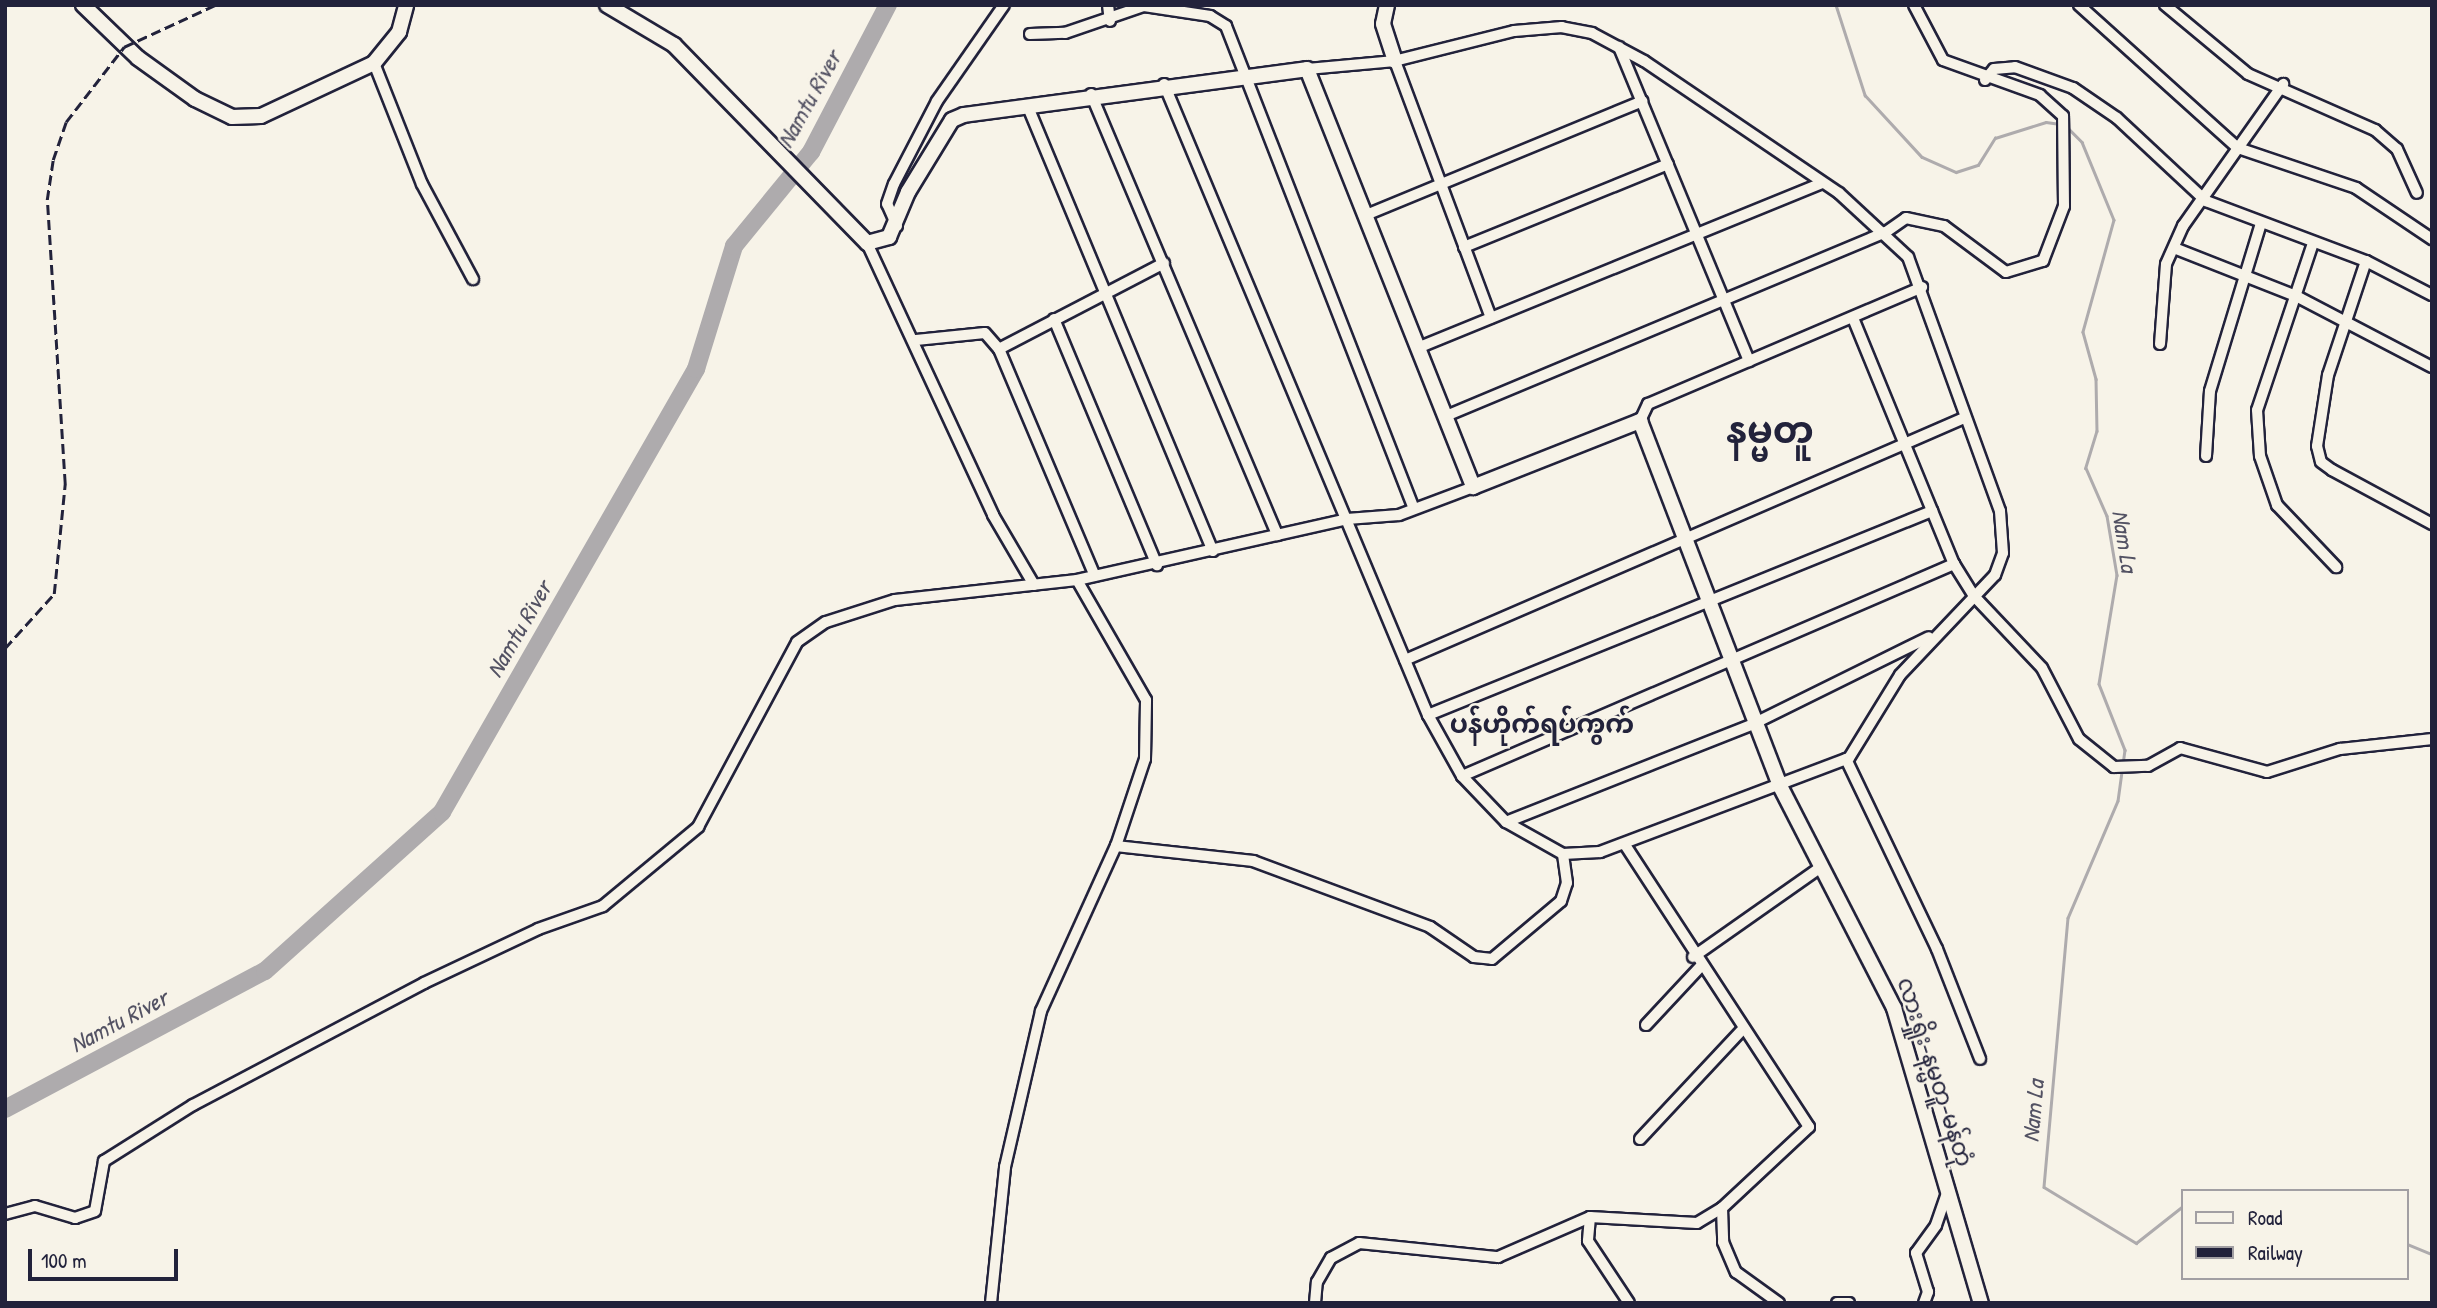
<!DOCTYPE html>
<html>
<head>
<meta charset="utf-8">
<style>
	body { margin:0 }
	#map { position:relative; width:2437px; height:1308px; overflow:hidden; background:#f7f3e8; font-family:"Patrick Hand","Noto Sans Myanmar",sans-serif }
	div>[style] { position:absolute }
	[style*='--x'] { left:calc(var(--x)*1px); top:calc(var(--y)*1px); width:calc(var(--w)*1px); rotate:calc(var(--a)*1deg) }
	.stream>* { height:2.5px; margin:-1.25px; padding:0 1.25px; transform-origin:1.25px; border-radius:1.25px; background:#aeabad }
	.river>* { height:18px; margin:-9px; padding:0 9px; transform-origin:9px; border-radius:9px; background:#aeabad }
	.roads { filter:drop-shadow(2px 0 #22223b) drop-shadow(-2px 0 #22223b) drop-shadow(0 2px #22223b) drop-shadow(0 -2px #22223b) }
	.street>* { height:10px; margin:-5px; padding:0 5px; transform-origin:5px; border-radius:5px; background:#f7f3e8 }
	.secondary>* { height:14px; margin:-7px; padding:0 7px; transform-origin:7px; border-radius:7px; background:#f7f3e8 }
	.rail>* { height:2.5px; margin-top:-1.25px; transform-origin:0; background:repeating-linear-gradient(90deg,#22223b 0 10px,transparent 0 15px) }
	span { translate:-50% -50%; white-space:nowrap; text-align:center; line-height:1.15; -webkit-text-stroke:5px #f7f3e8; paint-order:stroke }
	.street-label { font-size:23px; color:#22223b }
	.water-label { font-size:24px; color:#535263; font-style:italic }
	.quarter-label { font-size:26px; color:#22223b; font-weight:700 }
	.town-label { font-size:37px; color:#22223b; font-weight:700 }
	.frame { position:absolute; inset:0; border:7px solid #22223b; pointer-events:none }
	.legend { position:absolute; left:2181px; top:1189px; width:228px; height:91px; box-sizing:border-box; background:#f7f3e8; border:2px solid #a29fa3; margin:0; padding:9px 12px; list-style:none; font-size:21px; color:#22223b }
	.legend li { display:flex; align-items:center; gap:14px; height:35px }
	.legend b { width:35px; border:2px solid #a29fa3 }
	.scale { position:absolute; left:28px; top:1249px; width:150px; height:32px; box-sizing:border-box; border:4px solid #22223b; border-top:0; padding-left:9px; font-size:21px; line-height:24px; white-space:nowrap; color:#22223b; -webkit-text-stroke:5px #f7f3e8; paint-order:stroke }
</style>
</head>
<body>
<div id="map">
	<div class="stream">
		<i style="--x:1836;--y:5;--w:95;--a:72.1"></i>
		<i style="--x:1865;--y:95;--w:84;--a:47.4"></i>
		<i style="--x:1922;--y:157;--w:37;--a:24"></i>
		<i style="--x:1956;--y:172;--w:23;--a:-18"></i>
		<i style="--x:1978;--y:165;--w:32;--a:-58"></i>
		<i style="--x:1995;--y:138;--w:53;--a:-17.4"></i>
		<i style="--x:2046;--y:122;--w:14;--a:8"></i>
		<i style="--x:2066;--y:126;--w:23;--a:45"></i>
		<i style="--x:2082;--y:142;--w:84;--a:67.7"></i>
		<i style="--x:2114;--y:220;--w:116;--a:105.5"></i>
		<i style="--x:2083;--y:332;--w:49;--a:74.5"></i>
		<i style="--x:2096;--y:379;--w:52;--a:88.9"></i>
		<i style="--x:2097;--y:431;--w:39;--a:107"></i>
		<i style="--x:2086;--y:468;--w:52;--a:66.4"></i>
		<i style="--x:2107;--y:516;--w:60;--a:80.4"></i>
		<i style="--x:2117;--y:575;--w:110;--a:99.4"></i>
		<i style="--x:2099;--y:684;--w:71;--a:68.5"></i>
		<i style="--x:2125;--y:750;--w:51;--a:97.8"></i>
		<i style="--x:2118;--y:801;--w:127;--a:113.1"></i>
		<i style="--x:2068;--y:918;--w:270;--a:95.1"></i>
		<i style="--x:2044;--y:1187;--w:108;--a:31.3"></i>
		<i style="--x:2136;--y:1243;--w:60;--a:-38.2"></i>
		<i style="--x:2407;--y:1244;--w:27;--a:22"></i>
	</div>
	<div class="river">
		<i style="--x:5;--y:1109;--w:294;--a:-28"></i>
		<i style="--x:265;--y:971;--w:238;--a:-41.9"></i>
		<i style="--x:442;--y:812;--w:511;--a:-60.17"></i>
		<i style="--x:696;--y:369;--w:129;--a:-72.8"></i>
		<i style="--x:734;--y:246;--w:122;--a:-50.7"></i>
		<i style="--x:811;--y:152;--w:166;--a:-62.4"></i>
	</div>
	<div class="roads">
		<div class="street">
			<i style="--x:1108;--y:5;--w:16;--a:83"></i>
			<i style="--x:2079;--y:5;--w:214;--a:42"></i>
			<i style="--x:2238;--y:148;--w:125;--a:18.7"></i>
			<i style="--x:2356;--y:188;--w:92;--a:33.9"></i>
			<i style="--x:2165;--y:5;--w:108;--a:39.7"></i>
			<i style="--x:2248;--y:74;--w:139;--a:23.8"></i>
			<i style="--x:2375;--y:130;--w:29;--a:41"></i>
			<i style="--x:2397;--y:149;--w:48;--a:65.6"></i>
			<i style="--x:1030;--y:34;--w:35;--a:-2"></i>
			<i style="--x:1065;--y:33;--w:83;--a:-18.9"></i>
			<i style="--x:1144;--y:6;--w:67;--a:8.6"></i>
			<i style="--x:1210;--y:16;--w:19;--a:32"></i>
			<i style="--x:1226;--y:26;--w:518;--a:68.73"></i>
			<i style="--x:1619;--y:47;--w:340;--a:67.5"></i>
			<i style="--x:1395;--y:61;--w:274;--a:69.5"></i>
			<i style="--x:374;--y:63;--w:130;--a:68.4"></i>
			<i style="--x:422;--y:184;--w:108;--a:61.8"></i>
			<i style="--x:1985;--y:80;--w:14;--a:-51"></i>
			<i style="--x:1994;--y:69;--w:21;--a:-5"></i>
			<i style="--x:2015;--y:67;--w:62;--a:19.9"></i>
			<i style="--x:2073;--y:88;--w:53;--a:34.3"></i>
			<i style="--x:2117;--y:118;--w:122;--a:43"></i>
			<i style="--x:2206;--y:201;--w:171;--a:20.6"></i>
			<i style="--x:2366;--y:261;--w:74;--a:27.3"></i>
			<i style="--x:1164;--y:84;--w:684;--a:67.3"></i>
			<i style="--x:1428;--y:715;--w:70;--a:60.9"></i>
			<i style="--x:1462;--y:776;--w:64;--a:46.3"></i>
			<i style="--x:1506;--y:822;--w:65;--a:29.3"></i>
			<i style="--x:1563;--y:854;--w:37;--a:-3"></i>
			<i style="--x:1600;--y:852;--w:266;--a:-20.7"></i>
			<i style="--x:1849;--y:758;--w:97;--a:-58.4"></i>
			<i style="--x:1900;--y:675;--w:138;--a:-46.5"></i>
			<i style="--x:1995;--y:575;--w:23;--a:-70"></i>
			<i style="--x:2003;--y:553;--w:42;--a:-94.1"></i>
			<i style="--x:2000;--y:511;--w:270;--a:-109.9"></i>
			<i style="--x:1908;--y:257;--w:94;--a:-137.2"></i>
			<i style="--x:1839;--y:193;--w:235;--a:-145.9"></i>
			<i style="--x:1644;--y:61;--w:59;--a:-151.7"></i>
			<i style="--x:1592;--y:33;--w:31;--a:-169"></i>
			<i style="--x:1562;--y:27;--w:48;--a:175.2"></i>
			<i style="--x:1514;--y:31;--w:123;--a:165.9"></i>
			<i style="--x:1395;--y:61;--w:88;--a:174.8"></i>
			<i style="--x:1091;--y:94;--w:479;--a:67.1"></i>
			<i style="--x:1028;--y:107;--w:481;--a:67.4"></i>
			<i style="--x:1366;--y:215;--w:299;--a:-22.4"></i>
			<i style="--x:897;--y:226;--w:24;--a:-114"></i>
			<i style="--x:887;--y:204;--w:21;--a:-71"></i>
			<i style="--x:894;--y:184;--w:93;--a:-62.6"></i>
			<i style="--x:937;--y:101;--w:117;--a:-55.1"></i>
			<i style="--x:867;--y:243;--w:300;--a:65.1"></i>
			<i style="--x:993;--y:515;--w:81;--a:59.6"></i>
			<i style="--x:2313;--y:243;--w:176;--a:108.5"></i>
			<i style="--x:2257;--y:410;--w:46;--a:86.3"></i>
			<i style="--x:2260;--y:456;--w:52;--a:70.9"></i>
			<i style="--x:2277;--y:505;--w:86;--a:46.4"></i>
			<i style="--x:1464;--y:247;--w:220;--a:-22.1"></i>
			<i style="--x:2174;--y:248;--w:131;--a:21.5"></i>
			<i style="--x:2296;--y:296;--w:153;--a:27.6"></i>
			<i style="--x:2366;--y:261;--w:120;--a:108.4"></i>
			<i style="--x:2328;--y:375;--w:72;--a:98.8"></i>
			<i style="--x:2317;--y:446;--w:16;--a:76"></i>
			<i style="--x:2321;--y:462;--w:14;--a:36"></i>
			<i style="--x:2332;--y:470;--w:114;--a:28.4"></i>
			<i style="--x:1853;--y:318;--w:266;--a:67.7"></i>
			<i style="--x:1954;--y:564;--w:36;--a:58"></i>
			<i style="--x:1973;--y:595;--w:100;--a:46.6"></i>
			<i style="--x:2042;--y:668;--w:80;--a:62.5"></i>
			<i style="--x:2079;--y:739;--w:45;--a:38.7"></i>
			<i style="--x:2114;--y:767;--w:34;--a:-2"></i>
			<i style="--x:2148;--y:766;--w:37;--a:-29"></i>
			<i style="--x:2180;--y:748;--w:90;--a:15.4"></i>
			<i style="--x:2267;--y:772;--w:77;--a:-17.5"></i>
			<i style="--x:2340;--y:749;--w:93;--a:-6.2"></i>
			<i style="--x:1054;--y:319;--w:267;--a:67.3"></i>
			<i style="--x:916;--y:340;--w:69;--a:-5.8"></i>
			<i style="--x:985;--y:333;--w:21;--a:49"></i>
			<i style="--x:999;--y:349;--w:246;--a:67.1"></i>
			<i style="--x:2160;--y:344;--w:80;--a:-85.7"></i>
			<i style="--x:2166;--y:264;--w:42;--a:-65.9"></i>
			<i style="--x:2183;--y:226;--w:174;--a:-54.8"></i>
			<i style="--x:1420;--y:347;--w:434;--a:-22.2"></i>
			<i style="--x:999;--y:349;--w:186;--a:-27.5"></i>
			<i style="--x:1446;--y:416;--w:477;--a:-22.7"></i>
			<i style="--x:1886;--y:232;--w:24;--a:-35"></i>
			<i style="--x:1906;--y:218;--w:39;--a:12"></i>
			<i style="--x:1944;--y:226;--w:77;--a:36.6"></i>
			<i style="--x:2006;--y:272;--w:39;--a:-17"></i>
			<i style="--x:2043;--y:261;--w:59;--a:-69.1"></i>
			<i style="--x:2064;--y:206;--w:90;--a:-90.6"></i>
			<i style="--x:2063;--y:116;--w:31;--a:-138"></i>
			<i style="--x:2040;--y:95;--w:103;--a:-160.2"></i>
			<i style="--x:1943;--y:60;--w:62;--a:-117.8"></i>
			<i style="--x:1640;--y:421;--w:19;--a:-65"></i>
			<i style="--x:1648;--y:404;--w:298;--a:-23.1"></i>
			<i style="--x:2206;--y:456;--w:65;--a:-86.5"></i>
			<i style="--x:2210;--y:391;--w:176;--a:-73.1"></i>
			<i style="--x:1405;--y:660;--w:607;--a:-23.4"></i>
			<i style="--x:1428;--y:715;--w:544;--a:-22.04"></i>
			<i style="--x:1846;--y:759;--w:211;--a:64.4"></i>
			<i style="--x:1937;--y:949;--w:118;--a:68.6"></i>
			<i style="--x:1462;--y:776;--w:536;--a:-23.31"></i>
			<i style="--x:1506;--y:822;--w:266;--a:-21.6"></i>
			<i style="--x:1753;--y:724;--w:196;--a:-26.3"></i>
			<i style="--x:1116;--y:846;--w:138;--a:6.2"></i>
			<i style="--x:1253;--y:861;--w:189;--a:20.4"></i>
			<i style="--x:1430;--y:927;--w:53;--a:34.3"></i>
			<i style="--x:1474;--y:957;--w:18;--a:6"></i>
			<i style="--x:1492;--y:959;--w:90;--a:-40"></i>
			<i style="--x:1561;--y:901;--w:19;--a:-72"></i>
			<i style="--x:1567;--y:883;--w:29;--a:-98"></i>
			<i style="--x:1693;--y:957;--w:156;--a:-35.1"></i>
			<i style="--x:1646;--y:1025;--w:81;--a:-47"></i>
			<i style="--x:1640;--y:1139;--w:148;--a:-46.9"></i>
			<i style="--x:1722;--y:1208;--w:34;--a:88"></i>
			<i style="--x:1723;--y:1242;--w:33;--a:67"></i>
			<i style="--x:1736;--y:1272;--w:53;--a:35.8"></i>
			<i style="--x:5;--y:1214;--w:31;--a:-15"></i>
			<i style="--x:35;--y:1206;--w:42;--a:16.7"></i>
			<i style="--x:75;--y:1218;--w:21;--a:-19"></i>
			<i style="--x:95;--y:1211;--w:51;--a:-79.8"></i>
			<i style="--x:104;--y:1161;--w:105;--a:-32.2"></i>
			<i style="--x:193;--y:1105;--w:261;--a:-27.8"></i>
			<i style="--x:424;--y:983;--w:126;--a:-25.3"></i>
			<i style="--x:538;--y:929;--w:69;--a:-19.5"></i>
			<i style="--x:603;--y:906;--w:124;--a:-39.7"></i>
			<i style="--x:698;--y:827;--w:210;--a:-61.8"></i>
			<i style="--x:797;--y:642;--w:35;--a:-35"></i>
			<i style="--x:826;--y:622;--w:72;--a:-17.7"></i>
			<i style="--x:895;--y:600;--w:183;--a:-6.3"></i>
			<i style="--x:1077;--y:580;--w:277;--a:-12.7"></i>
			<i style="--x:1347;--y:519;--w:52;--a:-4.4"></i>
			<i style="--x:1399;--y:515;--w:79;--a:-20.7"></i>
			<i style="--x:1590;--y:1217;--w:24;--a:95"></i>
			<i style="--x:1588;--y:1241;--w:74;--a:56.5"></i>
			<i style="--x:991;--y:1303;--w:137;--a:-84.1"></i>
			<i style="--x:1005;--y:1167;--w:160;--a:-77"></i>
			<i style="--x:1041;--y:1011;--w:181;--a:-65.6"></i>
			<i style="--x:1116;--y:846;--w:92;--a:-71.6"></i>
			<i style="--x:1145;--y:759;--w:59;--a:-89"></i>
			<i style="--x:1146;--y:700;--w:138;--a:-119.9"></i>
			<i style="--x:1315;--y:1303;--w:21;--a:-85"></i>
			<i style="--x:1317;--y:1282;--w:28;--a:-60"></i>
			<i style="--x:1331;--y:1258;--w:32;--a:-28"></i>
			<i style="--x:1359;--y:1243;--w:140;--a:5.8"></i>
			<i style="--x:1498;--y:1257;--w:100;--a:-23.5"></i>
			<i style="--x:1590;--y:1217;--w:107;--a:3.2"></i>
			<i style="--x:1697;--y:1223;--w:29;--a:-31"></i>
			<i style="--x:1722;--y:1208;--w:119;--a:-43"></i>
			<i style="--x:1809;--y:1127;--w:335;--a:-123.1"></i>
			<i style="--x:1837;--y:1303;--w:12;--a:0"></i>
			<i style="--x:1924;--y:1303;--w:12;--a:-70"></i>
			<i style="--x:1928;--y:1292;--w:41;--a:-107.1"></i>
			<i style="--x:1916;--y:1253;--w:34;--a:-54"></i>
			<i style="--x:1936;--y:1225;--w:37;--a:-71"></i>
		</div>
		<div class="secondary">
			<i style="--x:83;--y:5;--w:76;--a:43.9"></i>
			<i style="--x:138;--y:58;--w:70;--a:35.7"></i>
			<i style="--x:195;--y:99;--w:41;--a:25.9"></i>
			<i style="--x:232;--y:117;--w:29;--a:-2"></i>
			<i style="--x:261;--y:116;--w:125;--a:-25.1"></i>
			<i style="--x:374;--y:63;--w:40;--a:-51"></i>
			<i style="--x:399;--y:32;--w:28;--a:-75"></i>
			<i style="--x:607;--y:5;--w:78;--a:30.8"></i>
			<i style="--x:674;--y:45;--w:277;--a:45.7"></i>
			<i style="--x:867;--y:243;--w:23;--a:-15"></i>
			<i style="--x:889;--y:237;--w:49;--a:-67.1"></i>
			<i style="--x:908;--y:192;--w:84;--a:-58.6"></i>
			<i style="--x:952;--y:120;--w:13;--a:-23"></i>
			<i style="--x:964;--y:115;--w:346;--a:-7.6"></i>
			<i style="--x:1307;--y:69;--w:450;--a:68.3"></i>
			<i style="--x:1473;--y:487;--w:180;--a:-21.6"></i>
			<i style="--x:1640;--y:421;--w:391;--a:69"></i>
			<i style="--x:1780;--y:786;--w:250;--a:62.8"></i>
			<i style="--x:1894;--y:1008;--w:308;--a:73.6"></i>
			<i style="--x:1387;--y:5;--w:19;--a:102"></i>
			<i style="--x:1383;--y:24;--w:39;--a:72"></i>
		</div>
	</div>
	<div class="rail">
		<i style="--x:5;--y:648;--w:73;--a:-47.8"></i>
		<i style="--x:54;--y:594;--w:111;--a:-84.3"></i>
		<i style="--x:65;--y:484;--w:285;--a:-93.6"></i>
		<i style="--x:47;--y:200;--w:40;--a:-81.5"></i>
		<i style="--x:53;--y:160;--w:40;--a:-71.1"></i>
		<i style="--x:66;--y:122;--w:95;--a:-52.3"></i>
		<i style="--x:124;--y:47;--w:100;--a:-24.8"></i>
	</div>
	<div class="street-label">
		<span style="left:1935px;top:1072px;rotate:72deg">လားရှိုး-နမ္မတူ-မန်တုံ</span>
	</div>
	<div class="water-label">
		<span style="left:809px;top:99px;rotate:-61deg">Namtu River</span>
		<span style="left:2125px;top:541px;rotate:81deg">Nam La</span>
		<span style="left:519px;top:629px;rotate:-60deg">Namtu River</span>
		<span style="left:119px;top:1021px;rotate:-28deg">Namtu River</span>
		<span style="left:2033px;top:1111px;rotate:-85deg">Nam La</span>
	</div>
	<div class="quarter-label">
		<span style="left:1542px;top:724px">ပန်ဟိုက်ရပ်ကွက်</span>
	</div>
	<div class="town-label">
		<span style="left:1770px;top:430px">နမ္မတူ</span>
	</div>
	<div class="frame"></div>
	<ul class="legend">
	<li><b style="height:9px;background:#f7f3e8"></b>Road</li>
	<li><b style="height:9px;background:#22223b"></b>Railway</li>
	</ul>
	<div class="scale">100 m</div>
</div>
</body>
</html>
